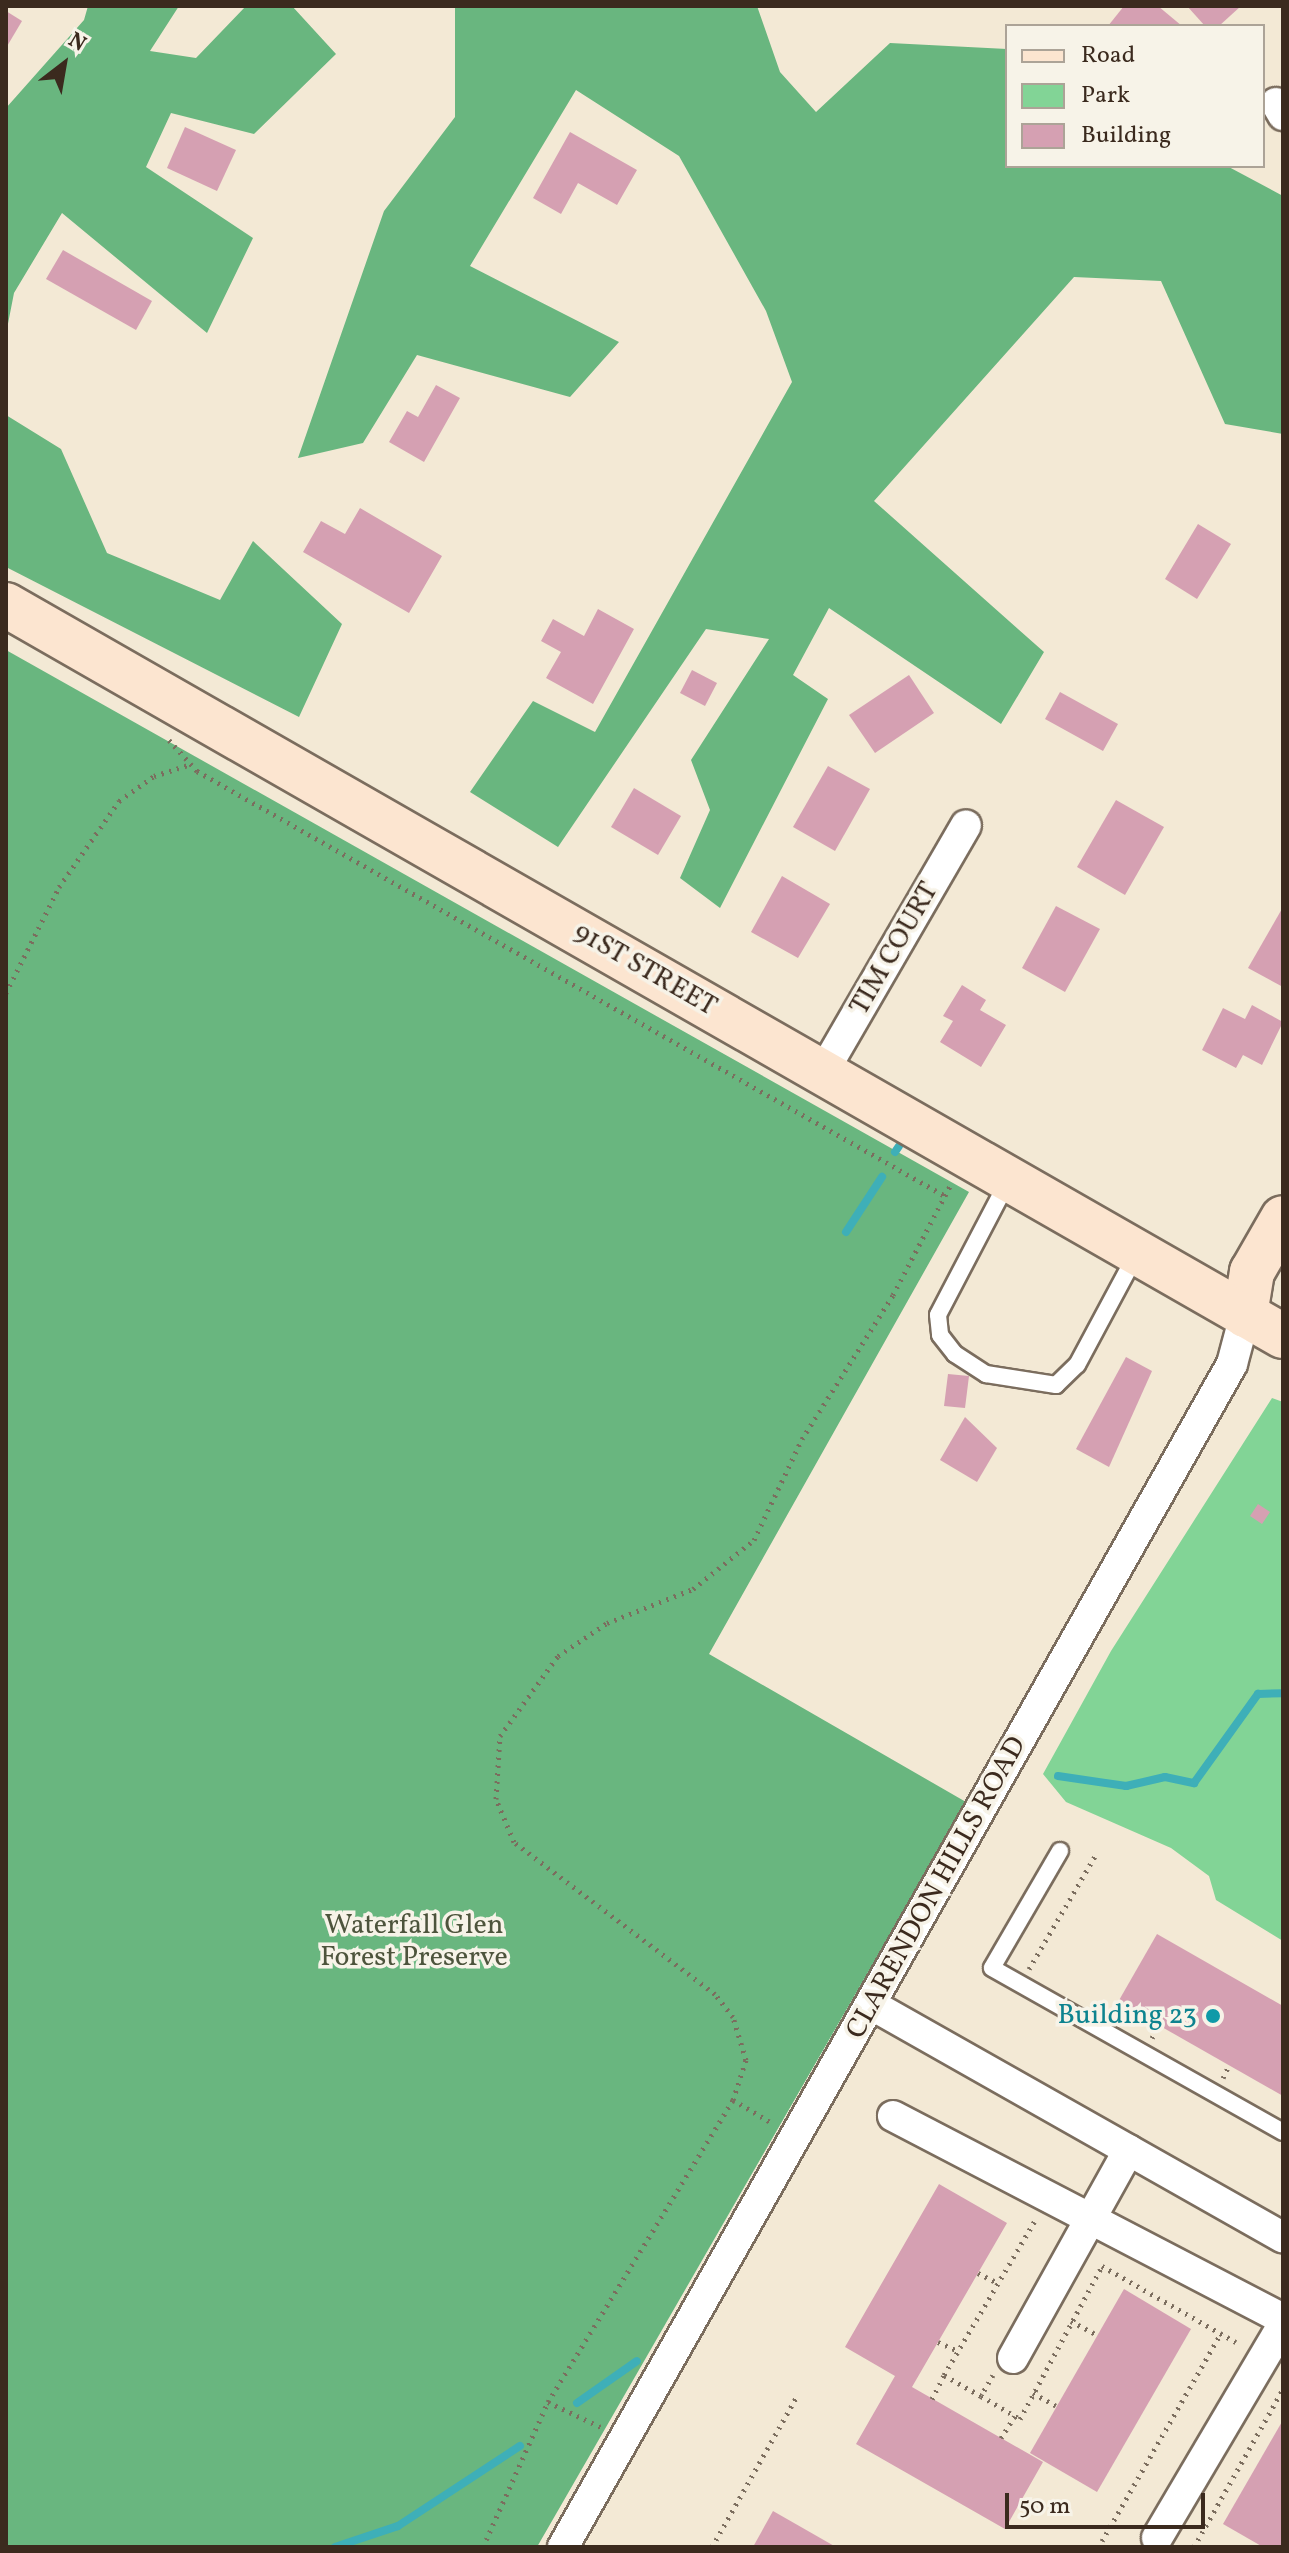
<!DOCTYPE html>
<html>
<head>
<meta charset="utf-8">
<style>
	body { margin:0 }
	#map { position:relative; width:1289px; height:2553px; overflow:hidden; background:#f3e9d5; font-family:Vollkorn,serif }
	div>[style] { position:absolute }
	[style*='--x'] { left:calc(var(--x)*1px); top:calc(var(--y)*1px); width:calc(var(--w)*1px); rotate:calc(var(--a)*1deg) }
	.green>* { inset:0; background:#82d496 }
	.forest>* { inset:0; background:#69b67f }
	.stream>* { height:8px; margin:-4px; padding:0 4px; transform-origin:4px; border-radius:4px; background:#3eafb8 }
	.building>* { inset:0; background:#d5a0b2 }
	.path>* { height:5px; margin-top:-2.5px; transform-origin:0; background:repeating-linear-gradient(90deg,#7b6d5e 0 2px,transparent 0 8px) }
	.roads { filter:drop-shadow(2px 0 #7b6d5e) drop-shadow(-2px 0 #7b6d5e) drop-shadow(0 2px #7b6d5e) drop-shadow(0 -2px #7b6d5e) }
	.lane>* { height:16px; margin:-8px; padding:0 8px; transform-origin:8px; border-radius:8px; background:#fff }
	.street>* { height:30px; margin:-15px; padding:0 15px; transform-origin:15px; border-radius:15px; background:#fff }
	.secondary>* { height:44px; margin:-22px; padding:0 22px; transform-origin:22px; border-radius:22px; background:#fce5d0 }
	.dots>* { width:22px; height:22px; translate:-50% -50%; box-sizing:border-box; border:4px solid #f7f3e8; border-radius:50% }
	span { translate:-50% -50%; white-space:nowrap; text-align:center; line-height:1.15; -webkit-text-stroke:7px #f7f3e8; paint-order:stroke }
	.street-label { font-size:28px; color:#3b2a1e }
	.park-label { font-size:28px; color:#4d543c }
	.culture-label { font-size:28px; color:#0d838f }
	.right { translate:-100% -50%; text-align:right }
	.frame { position:absolute; inset:0; border:8px solid #3b2a1e; pointer-events:none }
	.legend { position:absolute; left:1005px; top:24px; width:260px; height:144px; box-sizing:border-box; background:#f7f3e8; border:2px solid #aca397; margin:0; padding:10px 14px; list-style:none; font-size:24px; color:#3b2a1e }
	.legend li { display:flex; align-items:center; gap:16px; height:40px }
	.legend b { width:40px; border:2px solid #aca397 }
	.north { position:absolute; left:24px; top:24px; width:80px; height:80px; -webkit-text-stroke:6px #f7f3e8; paint-order:stroke; rotate:31deg; font-size:22px; font-weight:700; line-height:32px; text-align:center; color:#3b2a1e }
	.north::after { content:''; display:block; margin:auto; width:28px; height:36px; background:#3b2a1e; clip-path:polygon(50% 0,100% 100%,50% 72%,0 100%) }
	.scale { position:absolute; left:1005px; top:2493px; width:200px; height:36px; box-sizing:border-box; border:4px solid #3b2a1e; border-top:0; padding-left:10px; font-size:24px; line-height:28px; white-space:nowrap; color:#3b2a1e; -webkit-text-stroke:6px #f7f3e8; paint-order:stroke }
</style>
</head>
<body>
<div id="map">
	<div class="green">
		<i style="clip-path:polygon(1272px 1398px,1283px 1402px,1283px 1941px,1216px 1900px,1209px 1876px,1171px 1848px,1066px 1802px,1043px 1774px,1111px 1651px)"></i>
	</div>
	<div class="forest">
		<i style="clip-path:polygon(88px 6px,179px 6px,150px 51px,196px 58px,246px 6px,292px 6px,336px 54px,254px 134px,171px 113px,146px 167px,253px 238px,207px 333px,62px 213px,14px 293px,6px 334px,6px 108px,84px 20px)"></i>
		<i style="clip-path:polygon(455px 6px,757px 6px,780px 72px,816px 112px,890px 43px,1007px 49px,1007px 166px,1227px 166px,1283px 196px,1283px 434px,1225px 424px,1161px 281px,1074px 277px,874px 501px,1044px 652px,1001px 724px,829px 608px,793px 675px,828px 699px,720px 908px,680px 878px,710px 810px,691px 760px,769px 639px,706px 629px,558px 847px,470px 792px,533px 701px,595px 732px,792px 382px,766px 311px,679px 156px,576px 90px,470px 266px,619px 342px,570px 397px,417px 355px,363px 443px,298px 458px,384px 211px,455px 117px)"></i>
		<i style="clip-path:polygon(6px 415px,61px 449px,107px 553px,220px 600px,253px 541px,342px 624px,299px 717px,6px 567px)"></i>
		<i style="clip-path:polygon(6px 650px,969px 1192px,709px 1654px,966px 1802px,537px 2547px,6px 2547px)"></i>
	</div>
	<div class="stream">
		<i style="--x:895;--y:1152;--w:7;--a:-56"></i>
		<i style="--x:846;--y:1232;--w:66;--a:-56.8"></i>
		<i style="--x:1058;--y:1776;--w:69;--a:8.4"></i>
		<i style="--x:1126;--y:1786;--w:40;--a:-13"></i>
		<i style="--x:1165;--y:1777;--w:30;--a:12"></i>
		<i style="--x:1194;--y:1783;--w:110;--a:-54.3"></i>
		<i style="--x:1258;--y:1694;--w:25;--a:-2"></i>
		<i style="--x:577;--y:2403;--w:73;--a:-35"></i>
		<i style="--x:335;--y:2547;--w:66;--a:-18.4"></i>
		<i style="--x:398;--y:2526;--w:146;--a:-33.3"></i>
	</div>
	<div class="building">
		<i style="clip-path:polygon(1124px 6px,1158px 6px,1182px 26px,1108px 26px)"></i>
		<i style="clip-path:polygon(1187px 6px,1241px 6px,1219px 26px,1205px 26px)"></i>
		<i style="clip-path:polygon(6px 11px,22px 21px,6px 48px)"></i>
		<i style="clip-path:polygon(185px 127px,236px 150px,217px 191px,167px 168px)"></i>
		<i style="clip-path:polygon(570px 132px,637px 170px,617px 205px,578px 183px,561px 214px,533px 198px)"></i>
		<i style="clip-path:polygon(63px 250px,152px 301px,136px 330px,46px 279px)"></i>
		<i style="clip-path:polygon(436px 385px,460px 398px,424px 462px,389px 442px,407px 411px,418px 417px)"></i>
		<i style="clip-path:polygon(360px 508px,442px 556px,409px 613px,303px 552px,321px 521px,345px 534px)"></i>
		<i style="clip-path:polygon(1198px 524px,1231px 544px,1197px 599px,1165px 579px)"></i>
		<i style="clip-path:polygon(598px 609px,634px 629px,593px 704px,546px 678px,561px 652px,541px 641px,553px 619px,584px 636px)"></i>
		<i style="clip-path:polygon(692px 670px,717px 683px,705px 706px,680px 693px)"></i>
		<i style="clip-path:polygon(909px 675px,934px 713px,875px 753px,849px 715px)"></i>
		<i style="clip-path:polygon(1060px 692px,1118px 724px,1103px 751px,1045px 719px)"></i>
		<i style="clip-path:polygon(828px 766px,870px 789px,835px 851px,793px 827px)"></i>
		<i style="clip-path:polygon(634px 788px,681px 816px,658px 855px,611px 827px)"></i>
		<i style="clip-path:polygon(1116px 800px,1164px 827px,1125px 895px,1077px 867px)"></i>
		<i style="clip-path:polygon(782px 876px,830px 904px,798px 958px,751px 932px)"></i>
		<i style="clip-path:polygon(1056px 906px,1100px 929px,1065px 992px,1022px 968px)"></i>
		<i style="clip-path:polygon(1283px 907px,1283px 987px,1248px 968px)"></i>
		<i style="clip-path:polygon(962px 985px,986px 1000px,980px 1010px,1006px 1025px,981px 1067px,940px 1042px,953px 1021px,943px 1016px)"></i>
		<i style="clip-path:polygon(1252px 1005px,1283px 1022px,1262px 1065px,1243px 1055px,1236px 1068px,1202px 1050px,1223px 1008px,1245px 1019px)"></i>
		<i style="clip-path:polygon(1126px 1357px,1152px 1371px,1109px 1467px,1076px 1449px)"></i>
		<i style="clip-path:polygon(948px 1374px,969px 1376px,965px 1408px,944px 1406px)"></i>
		<i style="clip-path:polygon(965px 1417px,997px 1448px,977px 1482px,940px 1460px)"></i>
		<i style="clip-path:polygon(1258px 1504px,1270px 1512px,1262px 1524px,1250px 1516px)"></i>
		<i style="clip-path:polygon(1157px 1934px,1283px 2006px,1283px 2096px,1118px 2002px)"></i>
		<i style="clip-path:polygon(939px 2184px,1007px 2223px,912px 2387px,1043px 2462px,1005px 2529px,856px 2444px,895px 2376px,845px 2347px)"></i>
		<i style="clip-path:polygon(1124px 2289px,1191px 2329px,1097px 2492px,1030px 2453px)"></i>
		<i style="clip-path:polygon(1283px 2420px,1283px 2547px,1263px 2547px,1223px 2524px)"></i>
		<i style="clip-path:polygon(773px 2511px,836px 2547px,753px 2547px)"></i>
	</div>
	<div class="path">
		<i style="--x:169;--y:740;--w:42;--a:47.9"></i>
		<i style="--x:197;--y:771;--w:860;--a:29.6"></i>
		<i style="--x:6;--y:993;--w:119;--a:-63.4"></i>
		<i style="--x:59;--y:887;--w:105;--a:-55.1"></i>
		<i style="--x:119;--y:801;--w:43;--a:-35.5"></i>
		<i style="--x:154;--y:776;--w:38;--a:-18"></i>
		<i style="--x:1029;--y:1969;--w:131;--a:-59.7"></i>
		<i style="--x:1152;--y:2038;--w:15;--a:-62"></i>
		<i style="--x:1223;--y:2078;--w:14;--a:-65"></i>
		<i style="--x:733;--y:2100;--w:45;--a:30.5"></i>
		<i style="--x:978;--y:2273;--w:20;--a:27"></i>
		<i style="--x:1071;--y:2321;--w:30;--a:28"></i>
		<i style="--x:938;--y:2342;--w:22;--a:24"></i>
		<i style="--x:993;--y:2375;--w:24;--a:120"></i>
		<i style="--x:981;--y:2396;--w:45;--a:30.5"></i>
		<i style="--x:1020;--y:2419;--w:174;--a:-61.8"></i>
		<i style="--x:1102;--y:2266;--w:154;--a:29.6"></i>
		<i style="--x:1033;--y:2393;--w:26;--a:29"></i>
		<i style="--x:981;--y:2396;--w:43;--a:-150.4"></i>
		<i style="--x:944;--y:2375;--w:178;--a:-59.5"></i>
		<i style="--x:932;--y:2399;--w:27;--a:-63"></i>
		<i style="--x:548;--y:2402;--w:59;--a:25.3"></i>
		<i style="--x:1001;--y:2438;--w:26;--a:-58"></i>
		<i style="--x:1102;--y:2541;--w:240;--a:-60.2"></i>
		<i style="--x:483;--y:2547;--w:159;--a:-65.9"></i>
		<i style="--x:548;--y:2402;--w:354;--a:-58.5"></i>
		<i style="--x:733;--y:2100;--w:42;--a:-72"></i>
		<i style="--x:746;--y:2060;--w:45;--a:-106.8"></i>
		<i style="--x:733;--y:2017;--w:29;--a:-128"></i>
		<i style="--x:715;--y:1994;--w:252;--a:-142.9"></i>
		<i style="--x:514;--y:1842;--w:47;--a:-112.7"></i>
		<i style="--x:496;--y:1799;--w:63;--a:-86.4"></i>
		<i style="--x:500;--y:1736;--w:99;--a:-54.1"></i>
		<i style="--x:558;--y:1656;--w:59;--a:-34"></i>
		<i style="--x:607;--y:1623;--w:92;--a:-21.6"></i>
		<i style="--x:693;--y:1589;--w:78;--a:-38.8"></i>
		<i style="--x:754;--y:1540;--w:112;--a:-64.6"></i>
		<i style="--x:802;--y:1439;--w:170;--a:-57.7"></i>
		<i style="--x:893;--y:1295;--w:125;--a:-62.4"></i>
		<i style="--x:712;--y:2547;--w:173;--a:-60.6"></i>
		<i style="--x:1194;--y:2547;--w:181;--a:-60.6"></i>
	</div>
	<div class="roads">
		<div class="lane">
			<i style="--x:1008;--y:1181;--w:151;--a:117.6"></i>
			<i style="--x:938;--y:1315;--w:20;--a:84"></i>
			<i style="--x:940;--y:1335;--w:24;--a:52"></i>
			<i style="--x:955;--y:1354;--w:37;--a:33"></i>
			<i style="--x:986;--y:1374;--w:71;--a:8.9"></i>
			<i style="--x:1056;--y:1385;--w:29;--a:-44"></i>
			<i style="--x:1077;--y:1365;--w:127;--a:-61.8"></i>
			<i style="--x:1060;--y:1851;--w:135;--a:120.2"></i>
			<i style="--x:992;--y:1968;--w:334;--a:29.4"></i>
		</div>
		<div class="street">
			<i style="--x:1276;--y:103;--w:14;--a:60"></i>
			<i style="--x:823;--y:1072;--w:285;--a:-59.9"></i>
			<i style="--x:872;--y:2005;--w:472;--a:29.5"></i>
			<i style="--x:893;--y:2116;--w:440;--a:27.5"></i>
			<i style="--x:1013;--y:2358;--w:238;--a:-60.9"></i>
			<i style="--x:1157;--y:2538;--w:247;--a:-59.4"></i>
			<i style="--x:563;--y:2547;--w:1359;--a:-60.51"></i>
			<i style="--x:1232;--y:1364;--w:51;--a:-75.1"></i>
		</div>
		<div class="secondary">
			<i style="--x:6;--y:605;--w:1471;--a:29.79"></i>
			<i style="--x:1245;--y:1315;--w:44;--a:-80.8"></i>
			<i style="--x:1252;--y:1272;--w:62;--a:-60.1"></i>
		</div>
	</div>
	<div class="dots">
		<i style="left:1213px;top:2016px;background:#0f9aa8"></i>
	</div>
	<div class="street-label">
		<span style="left:895px;top:949px;rotate:-60deg">TIM COURT</span>
		<span style="left:645px;top:970px;rotate:30deg">91ST STREET</span>
		<span style="left:937px;top:1888px;rotate:-61deg">CLARENDON HILLS ROAD</span>
	</div>
	<div class="park-label">
		<span style="left:414px;top:1942px">Waterfall Glen<br>Forest Preserve</span>
	</div>
	<div class="culture-label">
		<span class="right" style="left:1197px;top:2016px">Building 23</span>
	</div>
	<div class="frame"></div>
	<ul class="legend">
	<li><b style="height:10px;background:#fce5d0"></b>Road</li>
	<li><b style="height:22px;background:#82d496"></b>Park</li>
	<li><b style="height:22px;background:#d5a0b2"></b>Building</li>
	</ul>
	<div class="north">N</div>
	<div class="scale">50 m</div>
</div>
</body>
</html>
